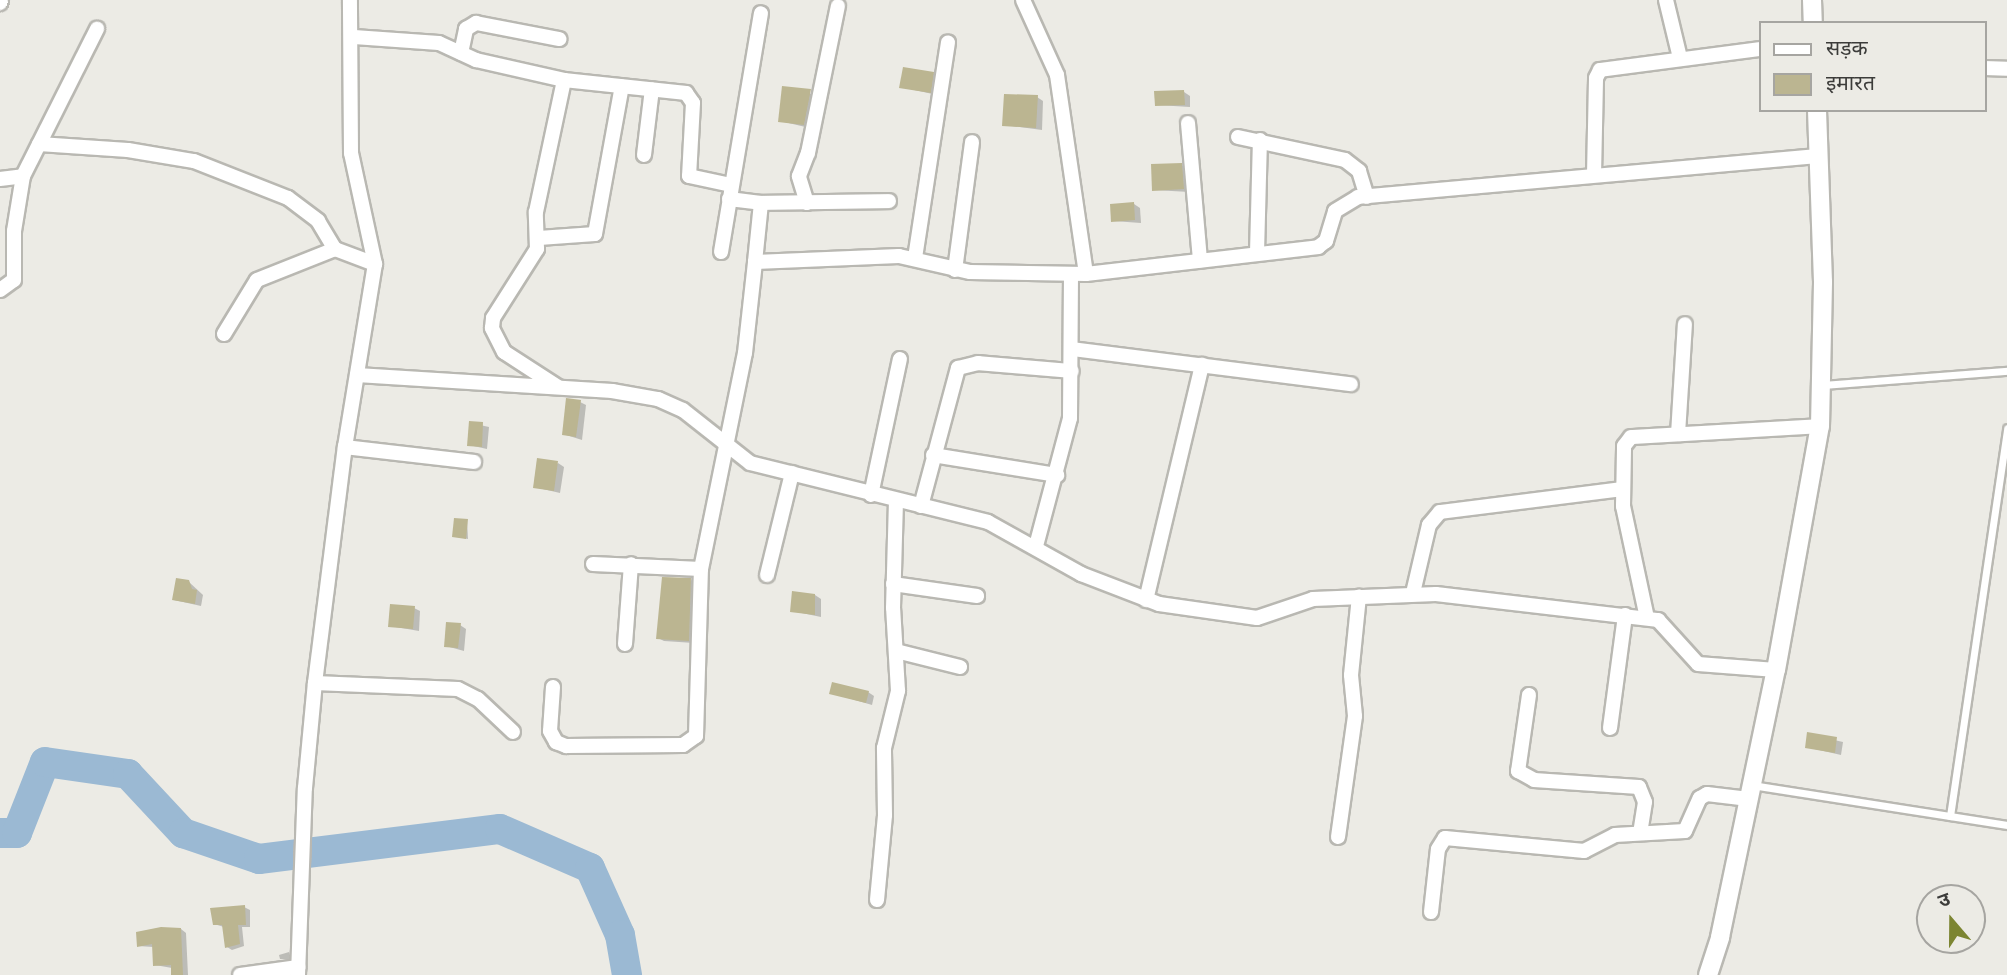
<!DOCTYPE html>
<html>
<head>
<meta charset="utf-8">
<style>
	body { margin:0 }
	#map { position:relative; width:2007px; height:975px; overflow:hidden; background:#ecebe5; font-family:"Alegreya Sans","Noto Sans Devanagari",sans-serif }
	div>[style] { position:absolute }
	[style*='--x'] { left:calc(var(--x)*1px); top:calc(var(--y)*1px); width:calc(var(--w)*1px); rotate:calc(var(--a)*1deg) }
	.shadow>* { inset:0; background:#0003 }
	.river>* { height:30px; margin:-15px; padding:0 15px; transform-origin:15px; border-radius:15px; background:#9bb9d3 }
	.building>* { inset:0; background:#bbb591 }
	.roads { filter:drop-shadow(2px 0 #b9b8b2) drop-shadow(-2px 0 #b9b8b2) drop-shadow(0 2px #b9b8b2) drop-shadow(0 -2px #b9b8b2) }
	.service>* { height:7px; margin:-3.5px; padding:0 3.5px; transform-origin:3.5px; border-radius:3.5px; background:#fff }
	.minor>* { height:14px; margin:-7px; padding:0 7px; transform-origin:7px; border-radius:7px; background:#fff }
	.tertiary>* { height:18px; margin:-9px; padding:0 9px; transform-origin:9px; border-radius:9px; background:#fff }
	span { translate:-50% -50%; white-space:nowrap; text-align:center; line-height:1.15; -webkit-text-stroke:5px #ecebe5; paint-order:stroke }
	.legend { position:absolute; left:1759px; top:21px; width:228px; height:91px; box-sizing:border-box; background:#ecebe5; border:2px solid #a6a5a1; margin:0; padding:9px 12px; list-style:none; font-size:21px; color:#3c3c3a }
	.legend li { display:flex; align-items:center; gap:14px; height:35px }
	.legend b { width:35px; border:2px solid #a6a5a1 }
	.north { position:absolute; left:1916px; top:884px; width:70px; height:70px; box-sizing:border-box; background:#ecebe5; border:2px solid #a6a5a1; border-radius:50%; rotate:340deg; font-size:19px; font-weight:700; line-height:28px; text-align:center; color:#3c3c3a }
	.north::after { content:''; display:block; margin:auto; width:24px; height:32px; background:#7c8532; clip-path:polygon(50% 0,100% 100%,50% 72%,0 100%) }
</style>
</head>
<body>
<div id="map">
	<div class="shadow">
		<i style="clip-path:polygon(933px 73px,939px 77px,937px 95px,901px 87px)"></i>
		<i style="clip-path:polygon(783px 88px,820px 96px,814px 129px,780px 121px)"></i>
		<i style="clip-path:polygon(1184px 92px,1190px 96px,1190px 107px,1157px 105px)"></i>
		<i style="clip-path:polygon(1037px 97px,1043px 101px,1042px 130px,1004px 125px)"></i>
		<i style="clip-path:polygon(1181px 165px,1188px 168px,1190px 192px,1153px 190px)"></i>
		<i style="clip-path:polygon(1134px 204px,1140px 208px,1141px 223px,1113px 221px)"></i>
		<i style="clip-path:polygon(580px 402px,586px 405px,582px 440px,563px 434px)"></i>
		<i style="clip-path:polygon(471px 423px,489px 427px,487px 449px,469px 445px)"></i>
		<i style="clip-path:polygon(558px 463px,564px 467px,560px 493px,534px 487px)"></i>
		<i style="clip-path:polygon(467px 521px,468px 539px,454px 536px)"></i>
		<i style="clip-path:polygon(691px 580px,697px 583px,694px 643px,664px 641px,658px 638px)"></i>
		<i style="clip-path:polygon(189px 582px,203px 595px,201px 606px,174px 600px)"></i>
		<i style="clip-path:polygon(815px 595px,821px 599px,821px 617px,792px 611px)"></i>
		<i style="clip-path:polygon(414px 608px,420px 611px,419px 631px,390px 626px)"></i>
		<i style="clip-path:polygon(460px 625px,466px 629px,464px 651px,446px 646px)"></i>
		<i style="clip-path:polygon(868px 692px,874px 696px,872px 705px,831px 693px)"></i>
		<i style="clip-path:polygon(1808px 734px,1843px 742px,1841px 755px,1806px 747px)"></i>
		<i style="clip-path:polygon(244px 907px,250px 910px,250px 927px,242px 927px,244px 946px,232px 950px,227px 947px,224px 927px,214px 924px)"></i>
		<i style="clip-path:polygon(181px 929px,186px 933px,188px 975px,173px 975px,172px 968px,155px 965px,153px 947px,138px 946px)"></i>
		<i style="clip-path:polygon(289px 952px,291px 959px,280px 959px,279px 955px)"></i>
	</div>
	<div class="river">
		<i style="--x:0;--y:833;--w:17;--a:0"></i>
		<i style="--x:17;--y:833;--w:76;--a:-68.5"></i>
		<i style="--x:45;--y:762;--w:84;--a:8.2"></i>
		<i style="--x:128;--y:774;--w:81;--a:47"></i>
		<i style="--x:183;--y:833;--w:80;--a:18.9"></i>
		<i style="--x:259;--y:859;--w:243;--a:-7.1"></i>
		<i style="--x:500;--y:829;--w:98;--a:23.4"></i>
		<i style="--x:590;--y:868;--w:73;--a:65.9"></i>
		<i style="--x:620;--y:935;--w:41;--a:80.1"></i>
	</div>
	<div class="building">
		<i style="clip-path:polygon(903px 67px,934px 72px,931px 93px,899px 88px)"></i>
		<i style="clip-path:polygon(782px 86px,811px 89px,804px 125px,778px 122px)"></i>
		<i style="clip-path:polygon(1184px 90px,1185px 105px,1155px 106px,1154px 91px)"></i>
		<i style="clip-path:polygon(1004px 94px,1038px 95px,1036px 128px,1002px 126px)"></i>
		<i style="clip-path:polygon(1182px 163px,1184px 189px,1152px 191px,1151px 164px)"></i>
		<i style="clip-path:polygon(1134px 202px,1135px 220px,1111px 222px,1110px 204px)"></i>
		<i style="clip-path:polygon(566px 398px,581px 400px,576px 437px,562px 435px)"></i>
		<i style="clip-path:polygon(469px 421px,483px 422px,482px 447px,467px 446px)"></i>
		<i style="clip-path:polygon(537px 458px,558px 461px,554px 491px,533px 488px)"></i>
		<i style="clip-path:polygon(454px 518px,468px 519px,466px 539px,452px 537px)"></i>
		<i style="clip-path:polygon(662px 577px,691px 578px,689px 641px,656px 639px)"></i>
		<i style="clip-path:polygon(176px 578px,189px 580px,192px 589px,197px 590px,195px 604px,172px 600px)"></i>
		<i style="clip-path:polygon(792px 591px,815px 594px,815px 615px,790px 612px)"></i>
		<i style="clip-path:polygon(390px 604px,415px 606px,413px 629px,388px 627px)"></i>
		<i style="clip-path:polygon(446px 622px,461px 623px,458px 648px,444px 647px)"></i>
		<i style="clip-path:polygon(832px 682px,869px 691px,866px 703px,829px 694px)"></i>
		<i style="clip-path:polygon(1807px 732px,1837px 737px,1835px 753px,1805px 748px)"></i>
		<i style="clip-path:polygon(245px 905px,246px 925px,238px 925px,240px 944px,225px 948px,222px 925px,213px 925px,210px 908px)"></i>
		<i style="clip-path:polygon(161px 927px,181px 928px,183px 975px,171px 975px,171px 965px,153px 966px,152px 944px,137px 947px,136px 932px)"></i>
	</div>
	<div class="roads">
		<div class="service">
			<i style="--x:1823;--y:385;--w:185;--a:-4.4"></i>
			<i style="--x:1752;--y:785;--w:258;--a:8.9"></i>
			<i style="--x:1950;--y:816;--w:392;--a:-81.6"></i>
		</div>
		<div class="minor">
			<i style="--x:1023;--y:0;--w:82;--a:65.6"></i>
			<i style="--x:1057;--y:75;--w:201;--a:81.7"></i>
			<i style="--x:1666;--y:0;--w:60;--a:76.4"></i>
			<i style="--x:0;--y:3;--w:3;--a:-72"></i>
			<i style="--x:354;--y:37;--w:85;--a:4"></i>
			<i style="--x:439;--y:43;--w:41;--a:24.7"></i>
			<i style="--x:476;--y:60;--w:90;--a:12.8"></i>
			<i style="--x:564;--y:80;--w:123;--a:6.1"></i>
			<i style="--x:686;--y:93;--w:12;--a:55"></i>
			<i style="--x:693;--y:103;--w:73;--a:93.1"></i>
			<i style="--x:689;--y:176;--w:43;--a:12.1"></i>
			<i style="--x:461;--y:53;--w:25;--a:-78"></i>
			<i style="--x:466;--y:29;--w:12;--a:-31"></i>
			<i style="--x:476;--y:23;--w:85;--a:10.9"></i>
			<i style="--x:1984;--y:68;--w:23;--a:2"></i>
			<i style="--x:1188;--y:123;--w:138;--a:85"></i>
			<i style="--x:1238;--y:137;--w:109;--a:12.1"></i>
			<i style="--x:1345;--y:160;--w:18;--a:38"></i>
			<i style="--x:1359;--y:171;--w:27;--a:73"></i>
			<i style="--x:39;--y:144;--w:89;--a:3.9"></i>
			<i style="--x:128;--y:150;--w:67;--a:9.5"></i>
			<i style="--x:194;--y:161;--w:101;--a:21.5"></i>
			<i style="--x:288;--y:198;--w:38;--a:37"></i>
			<i style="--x:318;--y:221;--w:33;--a:59"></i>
			<i style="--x:335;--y:249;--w:43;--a:20.6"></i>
			<i style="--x:644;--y:155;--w:66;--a:-83.1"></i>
			<i style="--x:1594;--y:175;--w:97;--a:-88.8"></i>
			<i style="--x:1596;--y:78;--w:9;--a:-63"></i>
			<i style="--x:1600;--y:70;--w:161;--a:-7.5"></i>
			<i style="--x:0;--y:179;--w:23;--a:-7"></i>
			<i style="--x:729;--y:199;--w:32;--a:7"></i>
			<i style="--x:807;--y:203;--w:28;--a:-107"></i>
			<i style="--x:799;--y:176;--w:25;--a:-69"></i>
			<i style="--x:808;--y:153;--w:150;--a:-78.5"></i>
			<i style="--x:539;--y:238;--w:56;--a:-4.1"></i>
			<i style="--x:595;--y:234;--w:150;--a:-79.7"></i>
			<i style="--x:721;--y:252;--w:242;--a:-80.5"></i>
			<i style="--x:1257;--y:253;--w:113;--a:-88.5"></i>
			<i style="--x:915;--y:258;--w:218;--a:-81.3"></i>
			<i style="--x:755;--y:262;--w:59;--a:-84.2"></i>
			<i style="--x:761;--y:203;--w:128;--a:-0.9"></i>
			<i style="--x:955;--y:270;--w:129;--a:-82.4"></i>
			<i style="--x:0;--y:290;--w:17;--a:-36"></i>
			<i style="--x:14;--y:280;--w:49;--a:-90"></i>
			<i style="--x:14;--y:231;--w:56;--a:-80.7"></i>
			<i style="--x:23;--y:176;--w:165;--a:-63.3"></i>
			<i style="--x:224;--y:334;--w:63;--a:-58.6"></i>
			<i style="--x:257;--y:280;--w:84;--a:-21.7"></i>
			<i style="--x:1072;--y:349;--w:281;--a:7.2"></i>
			<i style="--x:357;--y:375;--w:256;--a:3.6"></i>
			<i style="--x:612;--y:391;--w:47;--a:9.9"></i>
			<i style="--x:658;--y:399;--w:27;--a:24"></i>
			<i style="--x:683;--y:410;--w:85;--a:38.3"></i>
			<i style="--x:750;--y:463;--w:245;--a:13.9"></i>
			<i style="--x:988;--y:522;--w:107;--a:29.2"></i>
			<i style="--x:1081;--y:574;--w:84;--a:21"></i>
			<i style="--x:1159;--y:604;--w:99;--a:8.1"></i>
			<i style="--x:1257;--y:618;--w:59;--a:-18.7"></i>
			<i style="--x:1313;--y:599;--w:123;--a:-2.3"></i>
			<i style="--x:1436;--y:594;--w:224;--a:6.7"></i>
			<i style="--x:1658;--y:620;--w:59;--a:47.7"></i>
			<i style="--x:1698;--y:664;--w:78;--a:4.4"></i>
			<i style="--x:558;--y:387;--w:64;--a:-147.1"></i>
			<i style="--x:504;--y:352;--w:27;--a:-117"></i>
			<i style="--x:492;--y:328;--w:10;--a:-84"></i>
			<i style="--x:493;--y:318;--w:82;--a:-57.5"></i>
			<i style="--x:537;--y:249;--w:37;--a:-92"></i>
			<i style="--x:536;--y:212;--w:135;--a:-78"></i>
			<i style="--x:1678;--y:434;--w:110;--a:-86.4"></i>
			<i style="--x:345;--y:447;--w:130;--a:6.6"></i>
			<i style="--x:933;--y:455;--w:126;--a:9.2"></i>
			<i style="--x:871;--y:495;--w:139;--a:-78"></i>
			<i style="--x:921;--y:506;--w:143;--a:-75"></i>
			<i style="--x:958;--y:368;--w:21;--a:-14"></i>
			<i style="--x:978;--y:363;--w:94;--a:4.9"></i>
			<i style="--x:1036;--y:546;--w:132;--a:-75.1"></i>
			<i style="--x:1070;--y:418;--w:143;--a:-89.6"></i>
			<i style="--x:593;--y:564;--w:108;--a:2.7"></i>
			<i style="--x:767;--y:575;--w:105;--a:-76.2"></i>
			<i style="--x:893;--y:584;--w:85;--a:8.1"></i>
			<i style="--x:1413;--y:593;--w:70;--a:-76.8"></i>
			<i style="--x:1429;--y:525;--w:17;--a:-50"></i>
			<i style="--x:1440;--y:512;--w:183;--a:-7.2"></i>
			<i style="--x:1146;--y:600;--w:242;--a:-76.6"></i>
			<i style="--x:1647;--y:618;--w:115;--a:-102.1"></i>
			<i style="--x:1623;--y:506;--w:60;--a:-89"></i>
			<i style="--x:1624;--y:446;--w:11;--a:-52"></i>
			<i style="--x:1631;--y:437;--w:189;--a:-3.3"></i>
			<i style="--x:625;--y:644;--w:80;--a:-85.7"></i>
			<i style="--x:896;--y:651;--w:66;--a:14"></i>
			<i style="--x:315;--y:683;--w:143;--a:2.4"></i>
			<i style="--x:458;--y:689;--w:22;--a:27"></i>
			<i style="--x:478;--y:699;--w:48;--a:43.3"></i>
			<i style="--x:553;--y:687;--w:44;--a:93.9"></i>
			<i style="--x:550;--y:731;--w:13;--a:61"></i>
			<i style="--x:556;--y:742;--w:11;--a:22"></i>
			<i style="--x:566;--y:746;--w:117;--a:-0.5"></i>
			<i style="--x:683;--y:745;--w:16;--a:-35"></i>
			<i style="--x:696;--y:736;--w:167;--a:-88.3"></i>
			<i style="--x:701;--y:569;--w:220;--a:-78.5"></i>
			<i style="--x:745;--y:353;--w:92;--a:-83.7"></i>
			<i style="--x:755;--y:262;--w:144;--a:-2.4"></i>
			<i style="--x:899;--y:256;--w:73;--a:12.7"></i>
			<i style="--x:970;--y:272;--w:116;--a:1"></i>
			<i style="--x:1086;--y:274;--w:234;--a:-6.6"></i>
			<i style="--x:1318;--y:247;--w:10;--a:-37"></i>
			<i style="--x:1326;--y:241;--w:31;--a:-73"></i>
			<i style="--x:1335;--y:211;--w:27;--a:-31"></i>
			<i style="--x:1358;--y:197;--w:463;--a:-5.1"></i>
			<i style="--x:1529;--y:695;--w:77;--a:98.2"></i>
			<i style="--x:1518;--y:771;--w:18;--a:29"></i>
			<i style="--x:1534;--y:780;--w:105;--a:3.8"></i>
			<i style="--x:1639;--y:787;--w:16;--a:68"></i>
			<i style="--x:1645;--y:802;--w:31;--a:99"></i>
			<i style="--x:1610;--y:728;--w:114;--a:-82.4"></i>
			<i style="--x:1338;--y:837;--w:122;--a:-82"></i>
			<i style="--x:1355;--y:716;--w:41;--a:-95.6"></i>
			<i style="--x:1351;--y:675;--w:79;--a:-84.2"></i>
			<i style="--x:877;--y:900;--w:85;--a:-84.6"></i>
			<i style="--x:885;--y:815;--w:67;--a:-90.9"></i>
			<i style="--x:884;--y:748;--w:59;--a:-76.2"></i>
			<i style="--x:898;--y:691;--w:83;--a:-93.4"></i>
			<i style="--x:893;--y:608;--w:108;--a:-88.4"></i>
			<i style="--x:1431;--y:912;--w:63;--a:-83.7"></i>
			<i style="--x:1438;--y:849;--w:13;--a:-58"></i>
			<i style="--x:1445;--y:838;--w:140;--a:5.3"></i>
			<i style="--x:1584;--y:851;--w:35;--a:-27"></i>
			<i style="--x:1615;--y:835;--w:70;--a:-3.3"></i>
			<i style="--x:1685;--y:831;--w:36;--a:-66"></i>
			<i style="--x:1700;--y:798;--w:8;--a:-30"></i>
			<i style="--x:1707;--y:794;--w:42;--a:6.8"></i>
			<i style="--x:240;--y:975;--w:59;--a:-7.9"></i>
			<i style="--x:298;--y:975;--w:187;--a:-87.9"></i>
			<i style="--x:305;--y:788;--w:105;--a:-84.6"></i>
			<i style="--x:315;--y:683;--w:238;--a:-82.8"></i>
			<i style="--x:345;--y:447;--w:185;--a:-80.7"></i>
			<i style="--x:375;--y:264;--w:114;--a:-102.2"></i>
			<i style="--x:351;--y:153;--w:153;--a:-90.4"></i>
		</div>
		<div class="tertiary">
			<i style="--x:1812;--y:0;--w:23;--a:88"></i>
			<i style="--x:1708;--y:975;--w:40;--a:-72"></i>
			<i style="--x:1720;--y:937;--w:273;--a:-78.2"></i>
			<i style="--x:1776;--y:670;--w:248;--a:-79.8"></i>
			<i style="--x:1820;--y:426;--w:144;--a:-88.8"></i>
			<i style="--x:1823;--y:282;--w:172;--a:-92"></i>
		</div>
	</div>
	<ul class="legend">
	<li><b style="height:9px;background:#fff"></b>सड़क</li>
	<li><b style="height:19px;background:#bbb591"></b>इमारत</li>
	</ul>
	<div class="north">उ</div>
</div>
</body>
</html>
